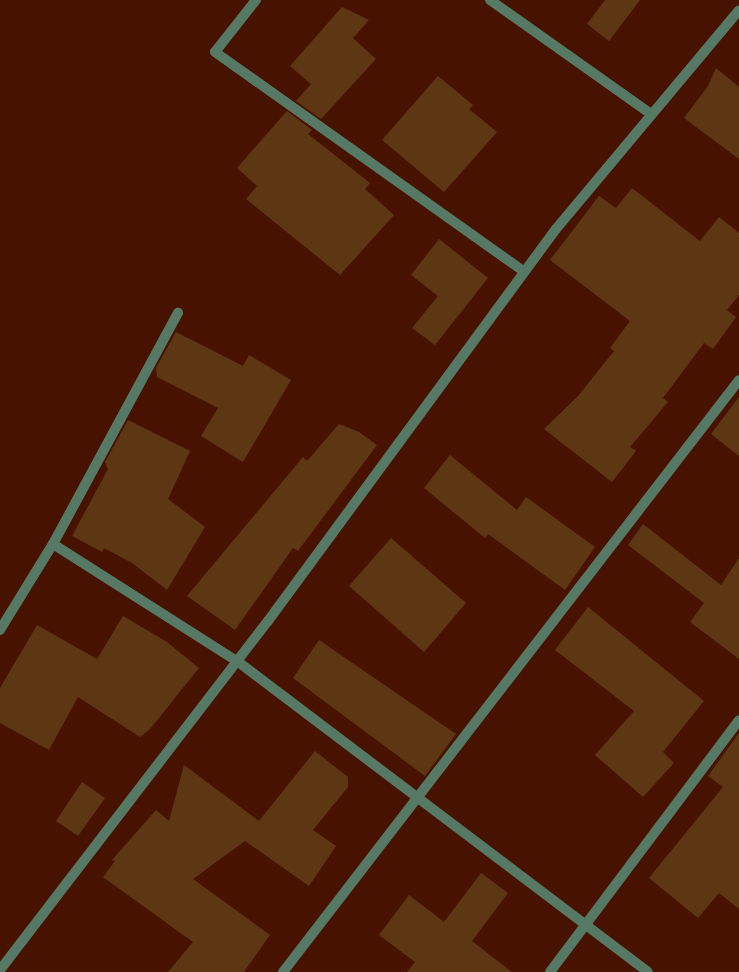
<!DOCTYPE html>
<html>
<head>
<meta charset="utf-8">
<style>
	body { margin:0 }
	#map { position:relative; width:739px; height:972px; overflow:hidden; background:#481200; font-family:"Times New Roman",serif }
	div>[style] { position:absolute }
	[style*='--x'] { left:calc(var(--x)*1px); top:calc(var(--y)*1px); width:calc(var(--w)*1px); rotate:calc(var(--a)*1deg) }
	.building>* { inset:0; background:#5d3714 }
	.street>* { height:10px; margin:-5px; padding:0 5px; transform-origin:5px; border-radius:5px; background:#567965 }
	span { translate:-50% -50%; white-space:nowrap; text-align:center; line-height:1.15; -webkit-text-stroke:4px #360f03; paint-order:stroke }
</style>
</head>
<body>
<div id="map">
	<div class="building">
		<i style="clip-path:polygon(605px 0,640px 0,609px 41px,587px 24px)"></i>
		<i style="clip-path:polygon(342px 7px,369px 20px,353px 38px,376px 59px,321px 119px,296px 101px,311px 84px,290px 66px)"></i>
		<i style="clip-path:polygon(716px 68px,739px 87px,739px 159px,684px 118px,708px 86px)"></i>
		<i style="clip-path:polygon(438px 76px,473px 105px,469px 109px,497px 132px,444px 192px,382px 140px)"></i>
		<i style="clip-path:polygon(287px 111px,312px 130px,308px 134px,370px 183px,365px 189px,394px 215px,340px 275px,246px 199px,257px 186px,237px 168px)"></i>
		<i style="clip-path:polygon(632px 188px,700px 241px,719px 217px,739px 233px,739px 295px,727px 310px,736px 317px,713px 349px,704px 343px,663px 398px,668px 402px,630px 447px,636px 451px,612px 482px,544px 429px,578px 396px,614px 351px,610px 348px,630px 321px,550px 260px,599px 196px,616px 208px)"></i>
		<i style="clip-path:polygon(439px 239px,488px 278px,435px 345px,412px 328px,438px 296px,411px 275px)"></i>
		<i style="clip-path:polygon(176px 332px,243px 366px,249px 355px,291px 380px,243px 462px,201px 436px,218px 408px,157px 377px,156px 368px)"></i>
		<i style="clip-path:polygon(739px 397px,739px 456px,711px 434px)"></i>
		<i style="clip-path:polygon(128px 420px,190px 451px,168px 499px,205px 527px,167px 590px,132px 563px,104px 548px,102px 552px,72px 536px,108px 469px,105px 462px)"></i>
		<i style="clip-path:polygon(339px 424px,359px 432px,377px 445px,298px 551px,293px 548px,235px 630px,187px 596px,303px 457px,307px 461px)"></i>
		<i style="clip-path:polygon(450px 455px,517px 510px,526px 497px,595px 547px,565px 590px,488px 534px,485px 538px,424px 488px)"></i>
		<i style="clip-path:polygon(643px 524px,721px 585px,739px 558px,739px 659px,690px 622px,704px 603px,628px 545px)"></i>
		<i style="clip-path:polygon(391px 538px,466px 603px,424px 652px,349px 586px)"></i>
		<i style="clip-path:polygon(588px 607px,704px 701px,663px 752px,674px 763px,643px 797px,595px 755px,634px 711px,555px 650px)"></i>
		<i style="clip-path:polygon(123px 616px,167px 642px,199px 668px,150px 729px,140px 737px,78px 697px,49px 750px,0 723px,0 688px,37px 625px,97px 659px)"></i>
		<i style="clip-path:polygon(319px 640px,456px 734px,425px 776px,293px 678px)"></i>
		<i style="clip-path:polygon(739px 733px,739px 909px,719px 893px,698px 918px,649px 878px,723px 787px,708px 776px)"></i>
		<i style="clip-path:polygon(315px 751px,348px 777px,348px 787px,313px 830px,336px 846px,309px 886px,245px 841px,193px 879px,270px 935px,244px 972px,168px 972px,193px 942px,103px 877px,115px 861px,112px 860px,156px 810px,169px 821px,184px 765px,259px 821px)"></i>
		<i style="clip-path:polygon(82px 782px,105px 798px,78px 836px,56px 821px)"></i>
		<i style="clip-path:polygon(481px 873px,508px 893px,472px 941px,512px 972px,407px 972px,415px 962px,379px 935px,409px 895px,444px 922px)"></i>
	</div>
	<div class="street">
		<i style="--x:256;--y:0;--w:66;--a:128.3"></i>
		<i style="--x:215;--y:52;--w:379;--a:35.4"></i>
		<i style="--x:490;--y:0;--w:197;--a:35.3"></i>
		<i style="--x:53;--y:544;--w:218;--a:32.5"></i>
		<i style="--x:237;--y:661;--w:515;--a:37.11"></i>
		<i style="--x:0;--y:630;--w:101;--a:-58.4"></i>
		<i style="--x:53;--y:544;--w:263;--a:-61.6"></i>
		<i style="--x:0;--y:970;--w:440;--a:-52.5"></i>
		<i style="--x:268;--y:621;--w:486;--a:-53.7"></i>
		<i style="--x:556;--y:229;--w:285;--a:-50.1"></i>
		<i style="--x:283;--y:972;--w:747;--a:-52.39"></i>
		<i style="--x:550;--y:972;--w:315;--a:-53.1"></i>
	</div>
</div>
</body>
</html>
